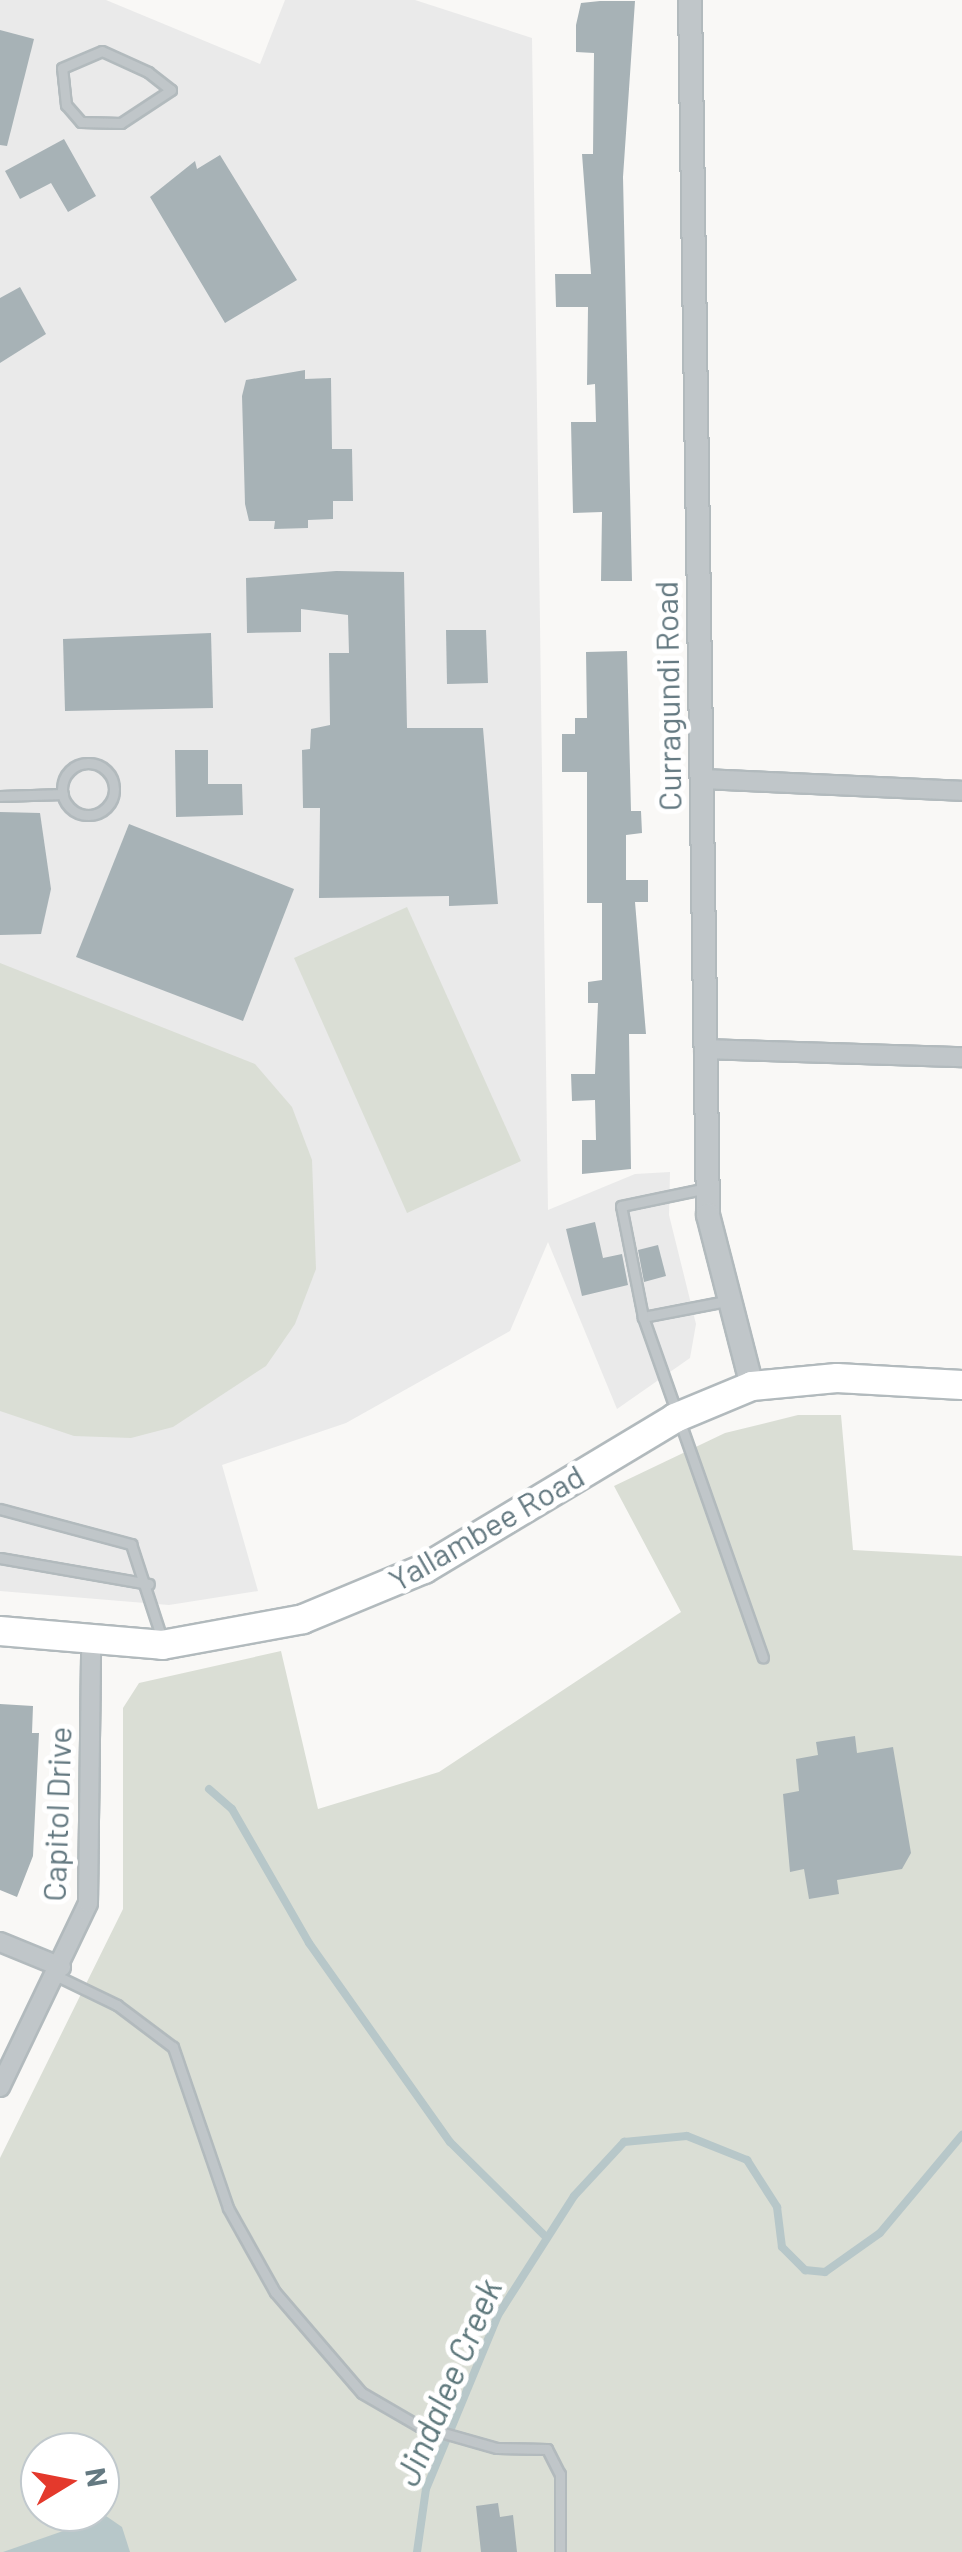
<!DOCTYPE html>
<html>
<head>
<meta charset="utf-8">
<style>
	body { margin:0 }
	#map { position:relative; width:962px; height:2552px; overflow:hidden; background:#f9f8f6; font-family:Barlow,sans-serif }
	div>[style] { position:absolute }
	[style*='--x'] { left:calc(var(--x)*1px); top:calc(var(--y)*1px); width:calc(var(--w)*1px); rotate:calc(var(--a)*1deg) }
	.built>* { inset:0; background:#eaeaea }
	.green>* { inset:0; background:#daded5 }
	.water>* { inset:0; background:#b7c7c9 }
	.stream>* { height:8px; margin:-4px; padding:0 4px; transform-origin:4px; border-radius:4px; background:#b7c7c9 }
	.building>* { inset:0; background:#a7b2b6 }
	.roads { filter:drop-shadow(2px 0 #b2babd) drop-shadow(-2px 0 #b2babd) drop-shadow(0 2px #b2babd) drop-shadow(0 -2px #b2babd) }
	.service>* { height:9px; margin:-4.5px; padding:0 4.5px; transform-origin:4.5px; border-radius:4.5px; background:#c0c6c9 }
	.service>.ring { margin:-4.5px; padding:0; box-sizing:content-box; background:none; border:9px solid #c0c6c9; border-radius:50% }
	.minor>* { height:18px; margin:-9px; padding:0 9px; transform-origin:9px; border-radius:9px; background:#c0c6c9 }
	.tertiary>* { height:22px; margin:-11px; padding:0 11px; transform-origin:11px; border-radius:11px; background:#c0c6c9 }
	.secondary>* { height:28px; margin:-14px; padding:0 14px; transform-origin:14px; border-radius:14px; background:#fff }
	span { translate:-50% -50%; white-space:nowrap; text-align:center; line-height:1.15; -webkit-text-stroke:10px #fff; paint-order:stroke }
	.street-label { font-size:32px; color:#647981 }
	.water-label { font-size:35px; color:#5e787c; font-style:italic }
	.north { position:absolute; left:20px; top:2432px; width:100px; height:100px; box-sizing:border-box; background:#fff; border:2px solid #c1c9cd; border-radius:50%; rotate:80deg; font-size:28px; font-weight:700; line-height:40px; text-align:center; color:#647981 }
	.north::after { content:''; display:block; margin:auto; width:35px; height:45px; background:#e4392c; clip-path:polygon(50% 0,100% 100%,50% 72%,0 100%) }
</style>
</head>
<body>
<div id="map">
	<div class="built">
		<i style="clip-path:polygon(0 0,106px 0,260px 64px,285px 0,415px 0,532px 38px,548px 1210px,635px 1174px,670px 1172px,669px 1215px,696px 1324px,690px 1358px,617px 1409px,548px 1242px,510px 1331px,346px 1423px,222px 1465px,258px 1591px,169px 1605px,0 1591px)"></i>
	</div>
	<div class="green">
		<i style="clip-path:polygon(407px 907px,521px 1161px,407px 1213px,294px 958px)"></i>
		<i style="clip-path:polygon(0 963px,255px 1064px,292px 1107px,312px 1160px,316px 1269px,295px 1324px,266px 1366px,173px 1427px,131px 1438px,74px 1436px,0 1411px)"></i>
		<i style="clip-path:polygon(evenodd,798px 1415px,841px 1415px,853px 1550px,962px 1556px,962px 2552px,0 2552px,0 2158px,123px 1909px,123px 1708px,139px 1683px,281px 1651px,318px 1809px,439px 1772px,681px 1612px,614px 1486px,725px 1433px,798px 1415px,40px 2452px,100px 2452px,100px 2512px,40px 2512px,40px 2452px)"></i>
	</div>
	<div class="water">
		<i style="clip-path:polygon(106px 2516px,122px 2527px,130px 2552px,3px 2552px)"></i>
	</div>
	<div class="stream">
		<i style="--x:209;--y:1789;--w:30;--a:41"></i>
		<i style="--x:232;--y:1809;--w:155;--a:60.1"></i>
		<i style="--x:309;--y:1943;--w:244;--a:54.7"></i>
		<i style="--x:450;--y:2142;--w:136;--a:44.7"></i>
		<i style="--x:417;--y:2552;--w:64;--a:-81.9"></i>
		<i style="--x:426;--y:2489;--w:188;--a:-67.5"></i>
		<i style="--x:498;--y:2315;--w:141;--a:-57.4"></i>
		<i style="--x:574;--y:2196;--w:74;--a:-47.2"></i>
		<i style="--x:624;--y:2142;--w:63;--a:-5.4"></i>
		<i style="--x:687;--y:2136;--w:65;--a:21.8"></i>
		<i style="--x:747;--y:2160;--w:56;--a:57.4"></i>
		<i style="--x:777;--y:2207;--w:40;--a:82.9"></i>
		<i style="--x:782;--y:2247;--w:33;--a:45"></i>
		<i style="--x:805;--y:2270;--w:20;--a:6"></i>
		<i style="--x:825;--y:2272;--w:67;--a:-35.3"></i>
		<i style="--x:880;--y:2233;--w:128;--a:-50.1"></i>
	</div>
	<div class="building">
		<i style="clip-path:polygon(600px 1px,635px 1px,623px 177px,632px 581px,601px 581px,602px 512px,573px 513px,571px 422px,596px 422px,595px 384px,587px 385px,588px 307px,556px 307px,555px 274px,591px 274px,582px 154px,593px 154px,594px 53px,576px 52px,576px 25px,581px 3px)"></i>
		<i style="clip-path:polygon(0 30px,34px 39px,7px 146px,0 145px)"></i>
		<i style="clip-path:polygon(64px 139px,96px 196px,68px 212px,51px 183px,20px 199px,5px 171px)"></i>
		<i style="clip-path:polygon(220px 155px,297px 280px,225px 323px,150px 197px,195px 161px,197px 169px)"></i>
		<i style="clip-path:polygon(20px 287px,46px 334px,0 363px,0 298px)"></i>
		<i style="clip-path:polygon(305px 370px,305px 379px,331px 378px,332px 449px,352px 449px,353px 501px,333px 501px,333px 519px,308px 520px,308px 528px,274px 529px,275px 521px,249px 521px,245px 504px,242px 396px,246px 380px)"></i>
		<i style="clip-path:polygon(336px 571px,404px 572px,407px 728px,483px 728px,498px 904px,449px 906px,449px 896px,319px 898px,320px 808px,303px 808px,302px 750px,310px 749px,311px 729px,330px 725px,329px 653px,349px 653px,348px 615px,301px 609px,301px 632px,247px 633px,246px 578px)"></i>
		<i style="clip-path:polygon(446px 630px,486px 630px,488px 683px,447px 684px)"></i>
		<i style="clip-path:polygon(211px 633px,213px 708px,65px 711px,63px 639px)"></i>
		<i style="clip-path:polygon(627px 651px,631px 811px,641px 811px,642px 833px,626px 835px,626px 880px,648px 880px,648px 902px,635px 902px,646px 1034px,629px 1034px,631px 1169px,582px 1174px,582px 1140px,596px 1140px,595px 1100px,572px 1101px,571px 1074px,595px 1074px,598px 1003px,588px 1003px,588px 982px,602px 980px,602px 903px,587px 903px,587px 772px,562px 772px,562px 734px,575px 734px,575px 718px,587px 718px,586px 652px)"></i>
		<i style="clip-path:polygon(175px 750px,208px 750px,208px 784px,242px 784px,243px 815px,176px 817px)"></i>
		<i style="clip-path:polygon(0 812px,40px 813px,51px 889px,41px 934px,0 935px)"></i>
		<i style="clip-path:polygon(129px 824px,294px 889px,243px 1021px,76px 957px)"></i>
		<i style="clip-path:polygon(595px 1222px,603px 1258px,622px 1254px,628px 1285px,582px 1296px,566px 1229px)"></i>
		<i style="clip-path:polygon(658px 1245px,666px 1276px,644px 1282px,638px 1250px)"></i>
		<i style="clip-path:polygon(0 1704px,33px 1706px,32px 1733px,39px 1733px,33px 1856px,17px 1897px,0 1890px)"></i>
		<i style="clip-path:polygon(855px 1736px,857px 1753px,893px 1747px,911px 1853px,902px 1869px,837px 1880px,839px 1894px,809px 1899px,804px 1869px,790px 1872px,783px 1794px,799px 1791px,796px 1759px,818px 1755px,816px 1742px)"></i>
		<i style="clip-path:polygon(498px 2503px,500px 2517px,513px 2515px,517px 2552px,481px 2552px,476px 2506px)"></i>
	</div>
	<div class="roads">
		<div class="service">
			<i style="--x:102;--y:51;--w:51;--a:24.5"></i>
			<i style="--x:148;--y:72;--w:29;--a:38"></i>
			<i style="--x:171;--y:90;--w:60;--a:146.6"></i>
			<i style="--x:121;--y:123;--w:40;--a:-178.6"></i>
			<i style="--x:81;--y:122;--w:23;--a:-131"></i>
			<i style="--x:66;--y:105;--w:37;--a:-96"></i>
			<i style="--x:62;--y:68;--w:43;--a:-23"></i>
			<i class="ring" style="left:62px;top:763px;width:43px;height:43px"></i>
			<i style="--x:0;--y:796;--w:63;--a:-1.8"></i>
			<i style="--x:726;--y:1301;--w:85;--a:169.1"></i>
			<i style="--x:643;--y:1317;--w:361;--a:70.6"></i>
			<i style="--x:643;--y:1317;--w:113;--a:-101.2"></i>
			<i style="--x:621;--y:1206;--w:88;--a:-11.8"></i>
			<i style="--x:0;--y:1509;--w:136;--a:15"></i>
			<i style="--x:131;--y:1544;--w:100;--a:71.9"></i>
			<i style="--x:0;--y:1558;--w:151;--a:9.9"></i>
			<i style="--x:57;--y:1976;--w:67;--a:25.8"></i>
			<i style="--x:117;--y:2005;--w:70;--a:36.9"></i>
			<i style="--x:173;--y:2047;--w:170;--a:71.1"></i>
			<i style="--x:228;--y:2208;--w:96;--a:60.8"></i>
			<i style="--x:275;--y:2292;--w:133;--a:49.3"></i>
			<i style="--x:362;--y:2393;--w:66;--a:30.1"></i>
			<i style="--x:419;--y:2426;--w:81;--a:15.8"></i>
			<i style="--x:497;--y:2448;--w:50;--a:1.1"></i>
			<i style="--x:547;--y:2449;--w:28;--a:63"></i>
			<i style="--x:560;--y:2474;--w:78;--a:90"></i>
		</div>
		<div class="minor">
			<i style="--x:701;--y:779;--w:261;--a:2.6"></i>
			<i style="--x:704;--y:1049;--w:258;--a:1.8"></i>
			<i style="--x:0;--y:1942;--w:66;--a:22.3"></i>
			<i style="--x:0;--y:2087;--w:204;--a:-64.4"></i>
			<i style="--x:88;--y:1903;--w:259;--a:-89.3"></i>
		</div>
		<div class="tertiary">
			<i style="--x:690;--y:0;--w:1215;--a:89.15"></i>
			<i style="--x:708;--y:1215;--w:177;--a:75.6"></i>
		</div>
		<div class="secondary">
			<i style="--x:0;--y:1631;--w:163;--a:4.9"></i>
			<i style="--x:162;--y:1645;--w:143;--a:-10.4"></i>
			<i style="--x:303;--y:1619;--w:131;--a:-22.5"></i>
			<i style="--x:424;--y:1569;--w:293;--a:-31"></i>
			<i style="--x:675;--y:1418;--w:83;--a:-22.6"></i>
			<i style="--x:752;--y:1386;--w:85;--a:-5.4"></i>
			<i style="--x:837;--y:1378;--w:125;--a:3.2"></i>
		</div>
	</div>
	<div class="street-label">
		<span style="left:667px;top:696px;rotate:-91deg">Curragundi Road</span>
		<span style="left:486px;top:1527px;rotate:-30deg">Yallambee Road</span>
		<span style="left:56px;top:1814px;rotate:-88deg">Capitol Drive</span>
	</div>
	<div class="water-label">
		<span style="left:447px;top:2382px;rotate:-67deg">Jindalee Creek</span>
	</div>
	<div class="north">N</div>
</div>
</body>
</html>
